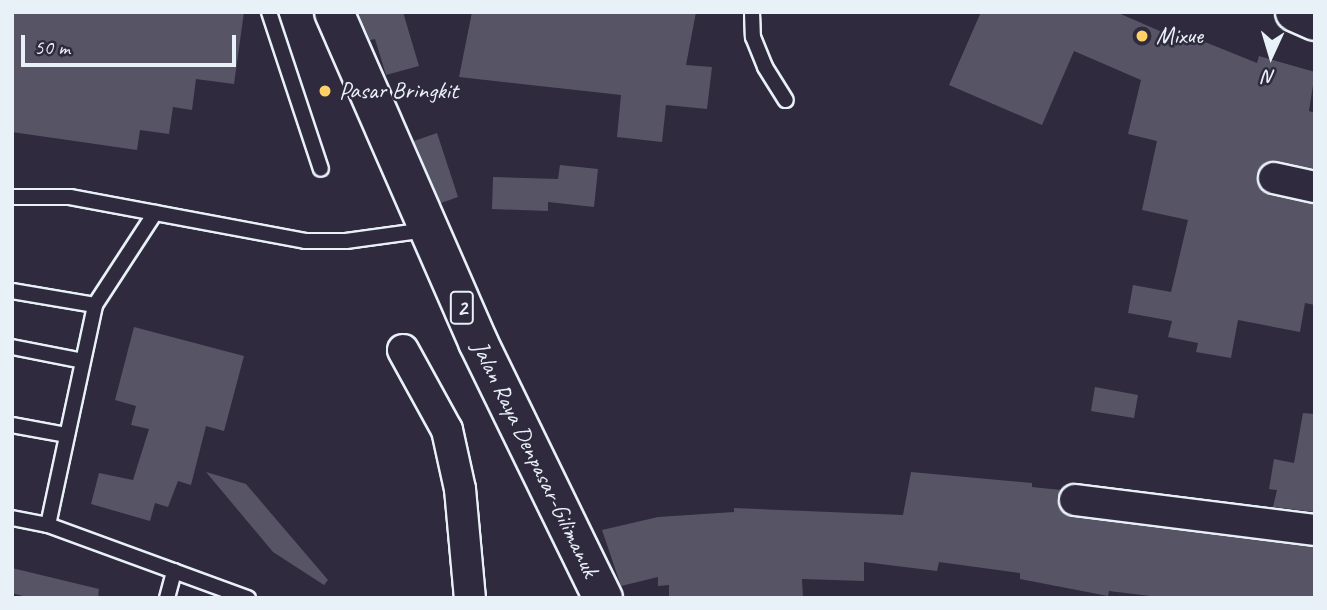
<!DOCTYPE html>
<html>
<head>
<meta charset="utf-8">
<style>
	body { margin:0 }
	#map { position:relative; width:1327px; height:610px; overflow:hidden; background:#2f2a3d; font-family:Caveat,sans-serif }
	div>[style] { position:absolute }
	[style*='--x'] { left:calc(var(--x)*1px); top:calc(var(--y)*1px); width:calc(var(--w)*1px); rotate:calc(var(--a)*1deg) }
	.building>* { inset:0; background:#575565 }
	.roads { filter:drop-shadow(2px 0 #e8f1f8) drop-shadow(-2px 0 #e8f1f8) drop-shadow(0 2px #e8f1f8) drop-shadow(0 -2px #e8f1f8) }
	.lane>* { height:14px; margin:-7px; padding:0 7px; transform-origin:7px; border-radius:7px; background:#2f2a3d }
	.street>* { height:30px; margin:-15px; padding:0 15px; transform-origin:15px; border-radius:15px; background:#2f2a3d }
	.highway>* { height:38px; margin:-19px; padding:0 19px; transform-origin:19px; border-radius:19px; background:#2f2a3d }
	.dots>* { width:19px; height:19px; translate:-50% -50%; box-sizing:border-box; border:4px solid #2f2a3d; border-radius:50% }
	span { translate:-50% -50%; white-space:nowrap; text-align:center; line-height:1.15; -webkit-text-stroke:5px #2f2a3d; paint-order:stroke }
	.shield-label span { padding:2px 5px; background:#2f2a3d; border:2px solid; border-radius:5px; -webkit-text-stroke-width:0 }
	.shield-label { font-size:23px; color:#e8f1f8; font-weight:700 }
	.poi-label { font-size:24px; color:#e8f1f8 }
	.left { translate:0 -50%; text-align:left }
	.street-label { font-size:24px; color:#e8f1f8 }
	.frame { position:absolute; inset:0; border:14px solid #e8f1f8; pointer-events:none }
	.north { position:absolute; left:1236px; top:21px; width:70px; height:70px; -webkit-text-stroke:5px #2f2a3d; paint-order:stroke; rotate:184deg; font-size:19px; font-weight:700; line-height:28px; text-align:center; color:#e8f1f8 }
	.north::after { content:''; display:block; margin:auto; width:24px; height:32px; background:#e8f1f8; clip-path:polygon(50% 0,100% 100%,50% 72%,0 100%) }
	.scale { position:absolute; left:21px; top:35px; width:215px; height:32px; box-sizing:border-box; border:4px solid #e8f1f8; border-top:0; padding-left:9px; font-size:21px; line-height:24px; white-space:nowrap; color:#e8f1f8; -webkit-text-stroke:5px #2f2a3d; paint-order:stroke }
</style>
</head>
<body>
<div id="map">
	<div class="building">
		<i style="clip-path:polygon(12px 12px,244px 12px,234px 84px,196px 79px,192px 110px,173px 107px,169px 134px,140px 130px,137px 150px,12px 132px)"></i>
		<i style="clip-path:polygon(358px 12px,403px 12px,419px 66px,386px 75px,375px 39px,370px 40px)"></i>
		<i style="clip-path:polygon(472px 12px,696px 12px,686px 65px,712px 67px,707px 109px,666px 105px,662px 142px,617px 137px,621px 95px,459px 77px)"></i>
		<i style="clip-path:polygon(981px 12px,1116px 12px,1192px 45px,1195px 38px,1257px 63px,1259px 56px,1315px 72px,1309px 111px,1315px 113px,1315px 169px,1269px 161px,1257px 175px,1258px 184px,1270px 195px,1315px 204px,1315px 305px,1305px 303px,1300px 332px,1238px 320px,1231px 358px,1196px 352px,1198px 343px,1168px 337px,1172px 321px,1128px 313px,1133px 285px,1171px 292px,1188px 220px,1142px 210px,1157px 141px,1128px 134px,1141px 80px,1074px 51px,1042px 125px,949px 85px)"></i>
		<i style="clip-path:polygon(437px 133px,458px 197px,441px 203px,414px 141px)"></i>
		<i style="clip-path:polygon(560px 165px,598px 169px,594px 207px,548px 202px,548px 211px,492px 209px,493px 177px,558px 179px)"></i>
		<i style="clip-path:polygon(134px 327px,244px 356px,224px 431px,206px 426px,191px 485px,178px 481px,168px 507px,155px 503px,150px 521px,91px 504px,99px 473px,133px 480px,149px 429px,131px 425px,136px 406px,115px 400px)"></i>
		<i style="clip-path:polygon(1095px 387px,1138px 395px,1134px 418px,1091px 411px)"></i>
		<i style="clip-path:polygon(1303px 413px,1315px 414px,1315px 512px,1273px 507px,1277px 490px,1269px 489px,1274px 459px,1294px 463px)"></i>
		<i style="clip-path:polygon(206px 472px,246px 484px,328px 580px,324px 585px,273px 552px)"></i>
		<i style="clip-path:polygon(911px 472px,1032px 483px,1032px 487px,1061px 490px,1059px 507px,1073px 517px,1315px 547px,1315px 598px,1167px 598px,1109px 591px,1108px 596px,1020px 579px,1020px 573px,939px 562px,937px 571px,864px 562px,864px 581px,802px 579px,803px 598px,669px 598px,669px 585px,658px 586px,658px 577px,621px 586px,602px 530px,658px 517px,734px 512px,734px 508px,903px 515px)"></i>
		<i style="clip-path:polygon(12px 568px,99px 589px,98px 598px,30px 598px,12px 593px)"></i>
	</div>
	<div class="roads">
		<div class="lane">
			<i style="--x:269;--y:12;--w:165;--a:71.7"></i>
			<i style="--x:752;--y:12;--w:25;--a:88"></i>
			<i style="--x:753;--y:37;--w:32;--a:68"></i>
			<i style="--x:765;--y:67;--w:39;--a:58"></i>
			<i style="--x:12;--y:197;--w:58;--a:0"></i>
			<i style="--x:70;--y:197;--w:239;--a:10.6"></i>
			<i style="--x:305;--y:241;--w:41;--a:0"></i>
			<i style="--x:346;--y:241;--w:81;--a:-7.8"></i>
			<i style="--x:12;--y:291;--w:84;--a:9.6"></i>
			<i style="--x:12;--y:347;--w:72;--a:11.2"></i>
			<i style="--x:12;--y:425;--w:56;--a:10.3"></i>
			<i style="--x:12;--y:518;--w:37;--a:11"></i>
			<i style="--x:48;--y:525;--w:213;--a:20.1"></i>
			<i style="--x:48;--y:525;--w:225;--a:-77.9"></i>
			<i style="--x:95;--y:305;--w:110;--a:-56.9"></i>
			<i style="--x:167;--y:598;--w:28;--a:-75"></i>
		</div>
		<div class="street">
			<i style="--x:1274;--y:178;--w:42;--a:12.4"></i>
			<i style="--x:403;--y:350;--w:91;--a:61.2"></i>
			<i style="--x:447;--y:430;--w:60;--a:77.6"></i>
			<i style="--x:460;--y:489;--w:109;--a:84.8"></i>
			<i style="--x:1075;--y:500;--w:242;--a:7.1"></i>
		</div>
		<div class="highway">
			<i style="--x:334;--y:12;--w:360;--a:66.4"></i>
			<i style="--x:478;--y:342;--w:285;--a:64"></i>
			<i style="--x:1295;--y:12;--w:22;--a:24"></i>
		</div>
	</div>
	<div class="dots">
		<i style="left:1142px;top:36px;background:#ffd166"></i>
		<i style="left:325px;top:91px;background:#ffd166"></i>
	</div>
	<div class="shield-label">
		<span style="left:462px;top:308px">2</span>
	</div>
	<div class="poi-label">
		<span class="left" style="left:1156px;top:36px">Mixue</span>
		<span class="left" style="left:339px;top:91px">Pasar Bringkit</span>
	</div>
	<div class="street-label">
		<span style="left:535px;top:459px;rotate:64deg">Jalan Raya Denpasar-Gilimanuk</span>
	</div>
	<div class="frame"></div>
	<div class="north">N</div>
	<div class="scale">50 m</div>
</div>
</body>
</html>
